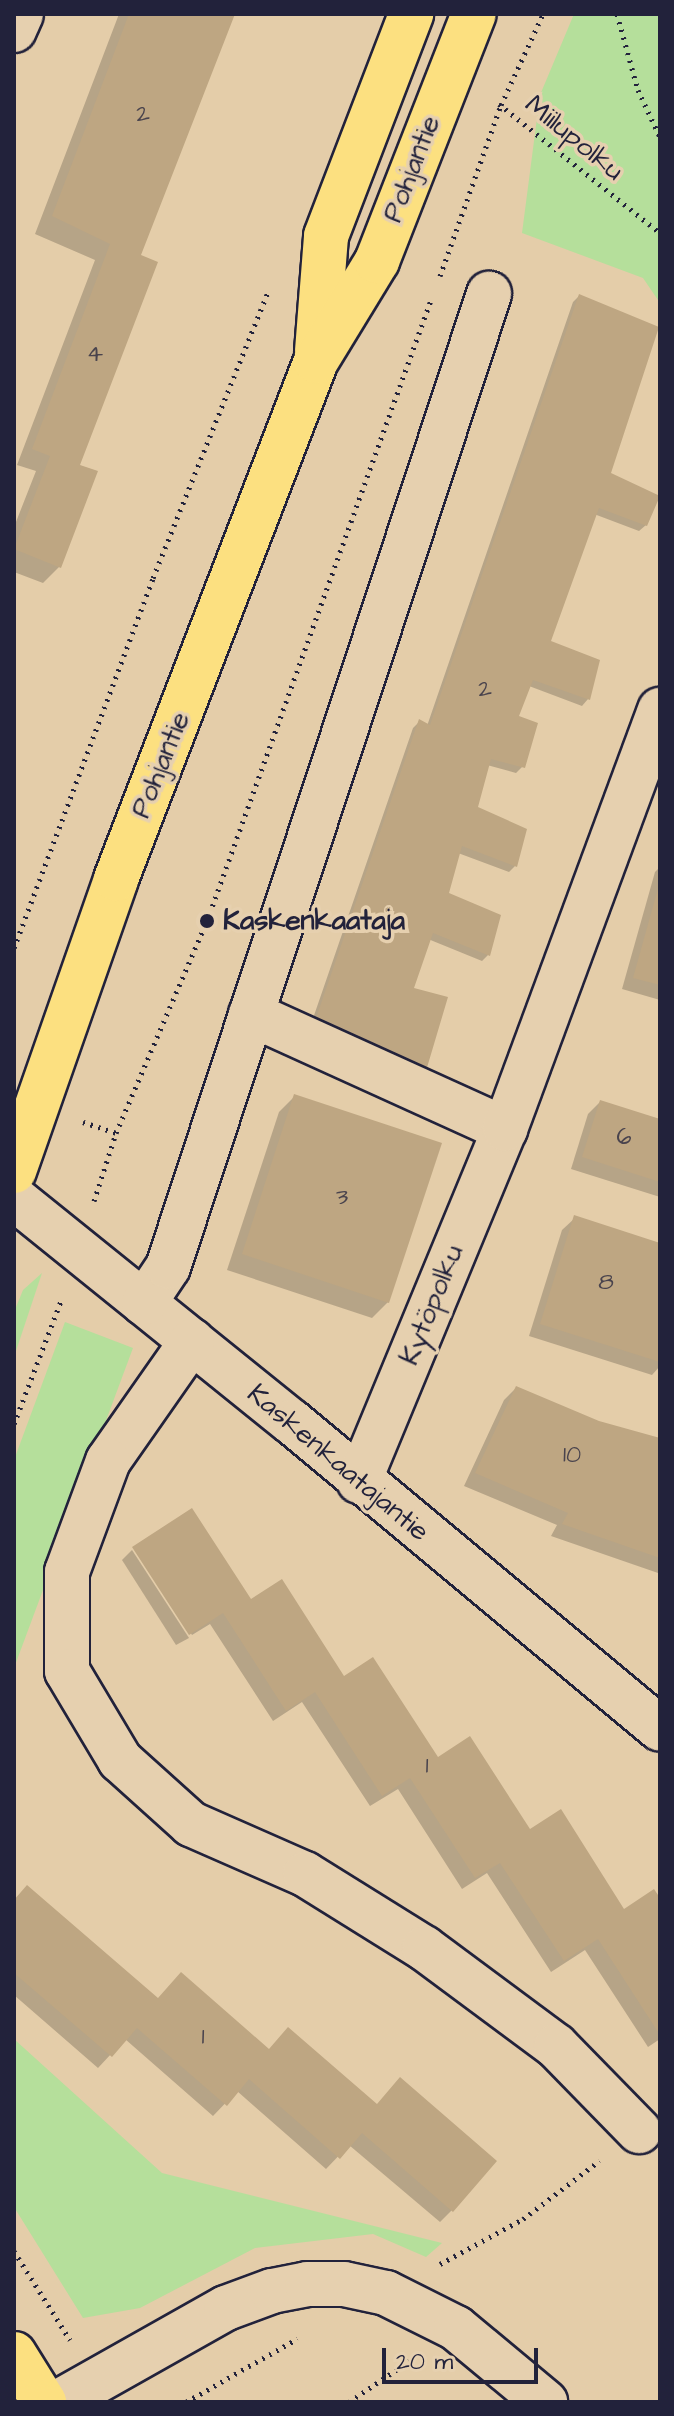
<!DOCTYPE html>
<html>
<head>
<meta charset="utf-8">
<style>
	body { margin:0 }
	#map { position:relative; width:674px; height:2416px; overflow:hidden; background:#e4cda9; font-family:"Architects Daughter",sans-serif }
	div>[style] { position:absolute }
	[style*='--x'] { left:calc(var(--x)*1px); top:calc(var(--y)*1px); width:calc(var(--w)*1px); rotate:calc(var(--a)*1deg) }
	.green>* { inset:0; background:#b5df9b }
	.shadow>* { inset:0; background:#0003 }
	.building>* { inset:0; background:#bea682 }
	.path>* { height:5px; margin-top:-2.5px; transform-origin:0; background:repeating-linear-gradient(90deg,#22223b 0 2px,transparent 0 8px) }
	.roads { filter:drop-shadow(2px 0 #22223b) drop-shadow(-2px 0 #22223b) drop-shadow(0 2px #22223b) drop-shadow(0 -2px #22223b) }
	.minor>* { height:44px; margin:-22px; padding:0 22px; transform-origin:22px; border-radius:22px; background:#e6d0af }
	.major>* { height:44px; margin:-22px; padding:0 22px; transform-origin:22px; border-radius:22px; background:#fce080 }
	.dots>* { width:22px; height:22px; translate:-50% -50%; box-sizing:border-box; border:4px solid #e6d0af; border-radius:50% }
	span { translate:-50% -50%; white-space:nowrap; text-align:center; line-height:1.15; -webkit-text-stroke:7px #e6d0af; paint-order:stroke }
	.number-label { font-size:24px; color:#49434d }
	.number-label span { -webkit-text-stroke-width:0 }
	.street-label { font-size:28px; color:#22223b }
	.poi-label { font-size:28px; color:#22223b; font-weight:700 }
	.left { translate:0 -50%; text-align:left }
	.frame { position:absolute; inset:0; border:16px solid #22223b; pointer-events:none }
	.scale { position:absolute; left:382px; top:2348px; width:156px; height:36px; box-sizing:border-box; border:4px solid #22223b; border-top:0; padding-left:10px; font-size:24px; line-height:28px; white-space:nowrap; color:#22223b; -webkit-text-stroke:6px #e6d0af; paint-order:stroke }
</style>
</head>
<body>
<div id="map">
	<div class="green">
		<i style="clip-path:polygon(574px 14px,660px 14px,660px 303px,643px 278px,522px 233px,540px 95px)"></i>
		<i style="clip-path:polygon(42px 1273px,14px 1357px,14px 1312px,23px 1290px)"></i>
		<i style="clip-path:polygon(65px 1322px,133px 1348px,14px 1668px,14px 1460px)"></i>
		<i style="clip-path:polygon(14px 2039px,162px 2173px,442px 2243px,426px 2257px,373px 2234px,255px 2248px,140px 2308px,83px 2318px,14px 2207px)"></i>
	</div>
	<div class="shadow">
		<i style="clip-path:polygon(119px 14px,233px 14px,139px 254px,78px 466px,59px 567px,43px 583px,14px 572px,14px 527px,36px 471px,17px 465px,95px 260px,35px 234px)"></i>
		<i style="clip-path:polygon(579px 296px,608px 474px,646px 525px,639px 531px,594px 514px,549px 642px,588px 699px,582px 706px,529px 686px,516px 717px,523px 766px,516px 773px,487px 765px,476px 808px,515px 866px,509px 872px,458px 853px,447px 894px,488px 955px,482px 961px,428px 939px,309px 1030px,413px 728px,419px 722px,427px 726px,573px 302px)"></i>
		<i style="clip-path:polygon(660px 867px,660px 1000px,622px 989px,655px 872px)"></i>
		<i style="clip-path:polygon(295px 1096px,388px 1302px,372px 1318px,227px 1270px,279px 1112px)"></i>
		<i style="clip-path:polygon(600px 1102px,660px 1121px,660px 1197px,571px 1169px,588px 1114px)"></i>
		<i style="clip-path:polygon(575px 1218px,660px 1245px,660px 1366px,652px 1375px,529px 1336px,562px 1230px)"></i>
		<i style="clip-path:polygon(516px 1388px,598px 1423px,660px 1440px,658px 1573px,551px 1536px,557px 1525px,464px 1486px,504px 1400px)"></i>
		<i style="clip-path:polygon(136px 1548px,250px 1602px,623px 1911px,660px 1902px,660px 2039px,648px 2047px,585px 1950px,551px 1972px,487px 1873px,462px 1889px,398px 1789px,370px 1806px,302px 1702px,273px 1721px,210px 1624px,192px 1635px)"></i>
		<i style="clip-path:polygon(132px 1550px,189px 1638px,176px 1645px,122px 1560px)"></i>
		<i style="clip-path:polygon(14px 1901px,157px 2000px,181px 1975px,452px 2210px,440px 2222px,349px 2145px,326px 2169px,237px 2091px,213px 2116px,125px 2039px,98px 2068px,14px 1995px)"></i>
	</div>
	<div class="building">
		<i style="clip-path:polygon(129px 14px,235px 14px,141px 255px,158px 262px,80px 465px,98px 471px,61px 568px,14px 549px,50px 456px,32px 449px,110px 244px,52px 216px)"></i>
		<i style="clip-path:polygon(579px 294px,659px 327px,611px 473px,660px 496px,647px 526px,599px 508px,551px 641px,600px 660px,590px 700px,533px 680px,519px 716px,538px 723px,525px 768px,491px 759px,478px 807px,527px 829px,517px 867px,462px 846px,449px 893px,501px 915px,490px 956px,433px 933px,414px 988px,448px 997px,426px 1071px,314px 1024px,419px 719px,430px 725px)"></i>
		<i style="clip-path:polygon(659px 885px,660px 885px,660px 985px,633px 978px)"></i>
		<i style="clip-path:polygon(294px 1094px,442px 1143px,389px 1303px,242px 1254px)"></i>
		<i style="clip-path:polygon(600px 1100px,660px 1119px,660px 1182px,582px 1157px)"></i>
		<i style="clip-path:polygon(574px 1215px,660px 1243px,660px 1362px,540px 1324px)"></i>
		<i style="clip-path:polygon(516px 1386px,599px 1421px,660px 1438px,660px 1558px,562px 1524px,568px 1513px,475px 1473px)"></i>
		<i style="clip-path:polygon(192px 1508px,251px 1599px,282px 1579px,344px 1676px,373px 1657px,438px 1757px,470px 1736px,530px 1829px,561px 1809px,624px 1909px,654px 1889px,660px 1898px,660px 2035px,598px 1939px,564px 1961px,500px 1863px,475px 1878px,410px 1778px,382px 1796px,315px 1692px,286px 1711px,223px 1613px,189px 1635px,132px 1547px)"></i>
		<i style="clip-path:polygon(27px 1885px,158px 1998px,181px 1972px,269px 2049px,288px 2027px,377px 2104px,400px 2077px,497px 2161px,453px 2212px,362px 2133px,340px 2159px,249px 2079px,227px 2106px,137px 2028px,112px 2057px,14px 1973px,14px 1900px)"></i>
	</div>
	<div class="path">
		<i style="--x:617;--y:14;--w:79;--a:74.6"></i>
		<i style="--x:638;--y:90;--w:52;--a:64.9"></i>
		<i style="--x:499;--y:104;--w:206;--a:38.7"></i>
		<i style="--x:440;--y:276;--w:182;--a:-70.4"></i>
		<i style="--x:501;--y:105;--w:100;--a:-65.2"></i>
		<i style="--x:14;--y:948;--w:395;--a:-69.4"></i>
		<i style="--x:153;--y:578;--w:311;--a:-68.1"></i>
		<i style="--x:83;--y:1122;--w:35;--a:18"></i>
		<i style="--x:94;--y:1201;--w:71;--a:-72.1"></i>
		<i style="--x:116;--y:1133;--w:231;--a:-66.8"></i>
		<i style="--x:207;--y:921;--w:663;--a:-70.17"></i>
		<i style="--x:14;--y:1424;--w:135;--a:-69.1"></i>
		<i style="--x:14;--y:2251;--w:105;--a:57.8"></i>
		<i style="--x:440;--y:2264;--w:94;--a:-28.5"></i>
		<i style="--x:523;--y:2219;--w:96;--a:-37.3"></i>
		<i style="--x:186;--y:2402;--w:128;--a:-29.6"></i>
		<i style="--x:349;--y:2402;--w:73;--a:-34.3"></i>
	</div>
	<div class="roads">
		<div class="minor">
			<i style="--x:14;--y:30;--w:17;--a:-66"></i>
			<i style="--x:251;--y:1014;--w:279;--a:24.4"></i>
			<i style="--x:14;--y:1198;--w:357;--a:38.9"></i>
			<i style="--x:292;--y:1422;--w:479;--a:39.8"></i>
			<i style="--x:144;--y:1303;--w:43;--a:-56.3"></i>
			<i style="--x:168;--y:1267;--w:1025;--a:-71.74"></i>
			<i style="--x:192;--y:1341;--w:146;--a:125"></i>
			<i style="--x:108;--y:1461;--w:118;--a:110.3"></i>
			<i style="--x:67;--y:1572;--w:99;--a:90"></i>
			<i style="--x:67;--y:1671;--w:104;--a:59.2"></i>
			<i style="--x:120;--y:1760;--w:96;--a:42"></i>
			<i style="--x:191;--y:1824;--w:124;--a:23.7"></i>
			<i style="--x:305;--y:1874;--w:140;--a:31.9"></i>
			<i style="--x:424;--y:1948;--w:164;--a:36.6"></i>
			<i style="--x:556;--y:2046;--w:119;--a:45.7"></i>
			<i style="--x:359;--y:1481;--w:381;--a:-67.5"></i>
			<i style="--x:505;--y:1129;--w:447;--a:-69.7"></i>
			<i style="--x:59;--y:2402;--w:192;--a:-29.4"></i>
			<i style="--x:226;--y:2308;--w:49;--a:-20.3"></i>
			<i style="--x:272;--y:2291;--w:36;--a:-11"></i>
			<i style="--x:307;--y:2284;--w:37;--a:0"></i>
			<i style="--x:344;--y:2284;--w:43;--a:12.1"></i>
			<i style="--x:386;--y:2293;--w:78;--a:26.6"></i>
			<i style="--x:456;--y:2328;--w:116;--a:39.7"></i>
		</div>
		<div class="major">
			<i style="--x:317;--y:351;--w:115;--a:-85.5"></i>
			<i style="--x:326;--y:236;--w:238;--a:-69"></i>
			<i style="--x:14;--y:1171;--w:309;--a:-70.7"></i>
			<i style="--x:116;--y:879;--w:555;--a:-68.89"></i>
			<i style="--x:316;--y:361;--w:117;--a:-58.6"></i>
			<i style="--x:377;--y:261;--w:265;--a:-68.6"></i>
			<i style="--x:14;--y:2354;--w:57;--a:58"></i>
		</div>
	</div>
	<div class="dots">
		<i style="left:207px;top:921px;background:#22223b"></i>
	</div>
	<div class="number-label">
		<span style="left:143px;top:115px">2</span>
		<span style="left:95px;top:355px">4</span>
		<span style="left:485px;top:690px">2</span>
		<span style="left:624px;top:1138px">6</span>
		<span style="left:342px;top:1198px">3</span>
		<span style="left:606px;top:1283px">8</span>
		<span style="left:572px;top:1456px">10</span>
		<span style="left:427px;top:1767px">1</span>
		<span style="left:203px;top:2038px">1</span>
	</div>
	<div class="street-label">
		<span style="left:574px;top:138px;rotate:39deg">Miilupolku</span>
		<span style="left:412px;top:169px;rotate:-69deg">Pohjantie</span>
		<span style="left:161px;top:765px;rotate:-68deg">Pohjantie</span>
		<span style="left:432px;top:1305px;rotate:-68deg">Kytöpolku</span>
		<span style="left:338px;top:1463px;rotate:40deg">Kaskenkaatajantie</span>
	</div>
	<div class="poi-label">
		<span class="left" style="left:223px;top:921px">Kaskenkaataja</span>
	</div>
	<div class="frame"></div>
	<div class="scale">20 m</div>
</div>
</body>
</html>
